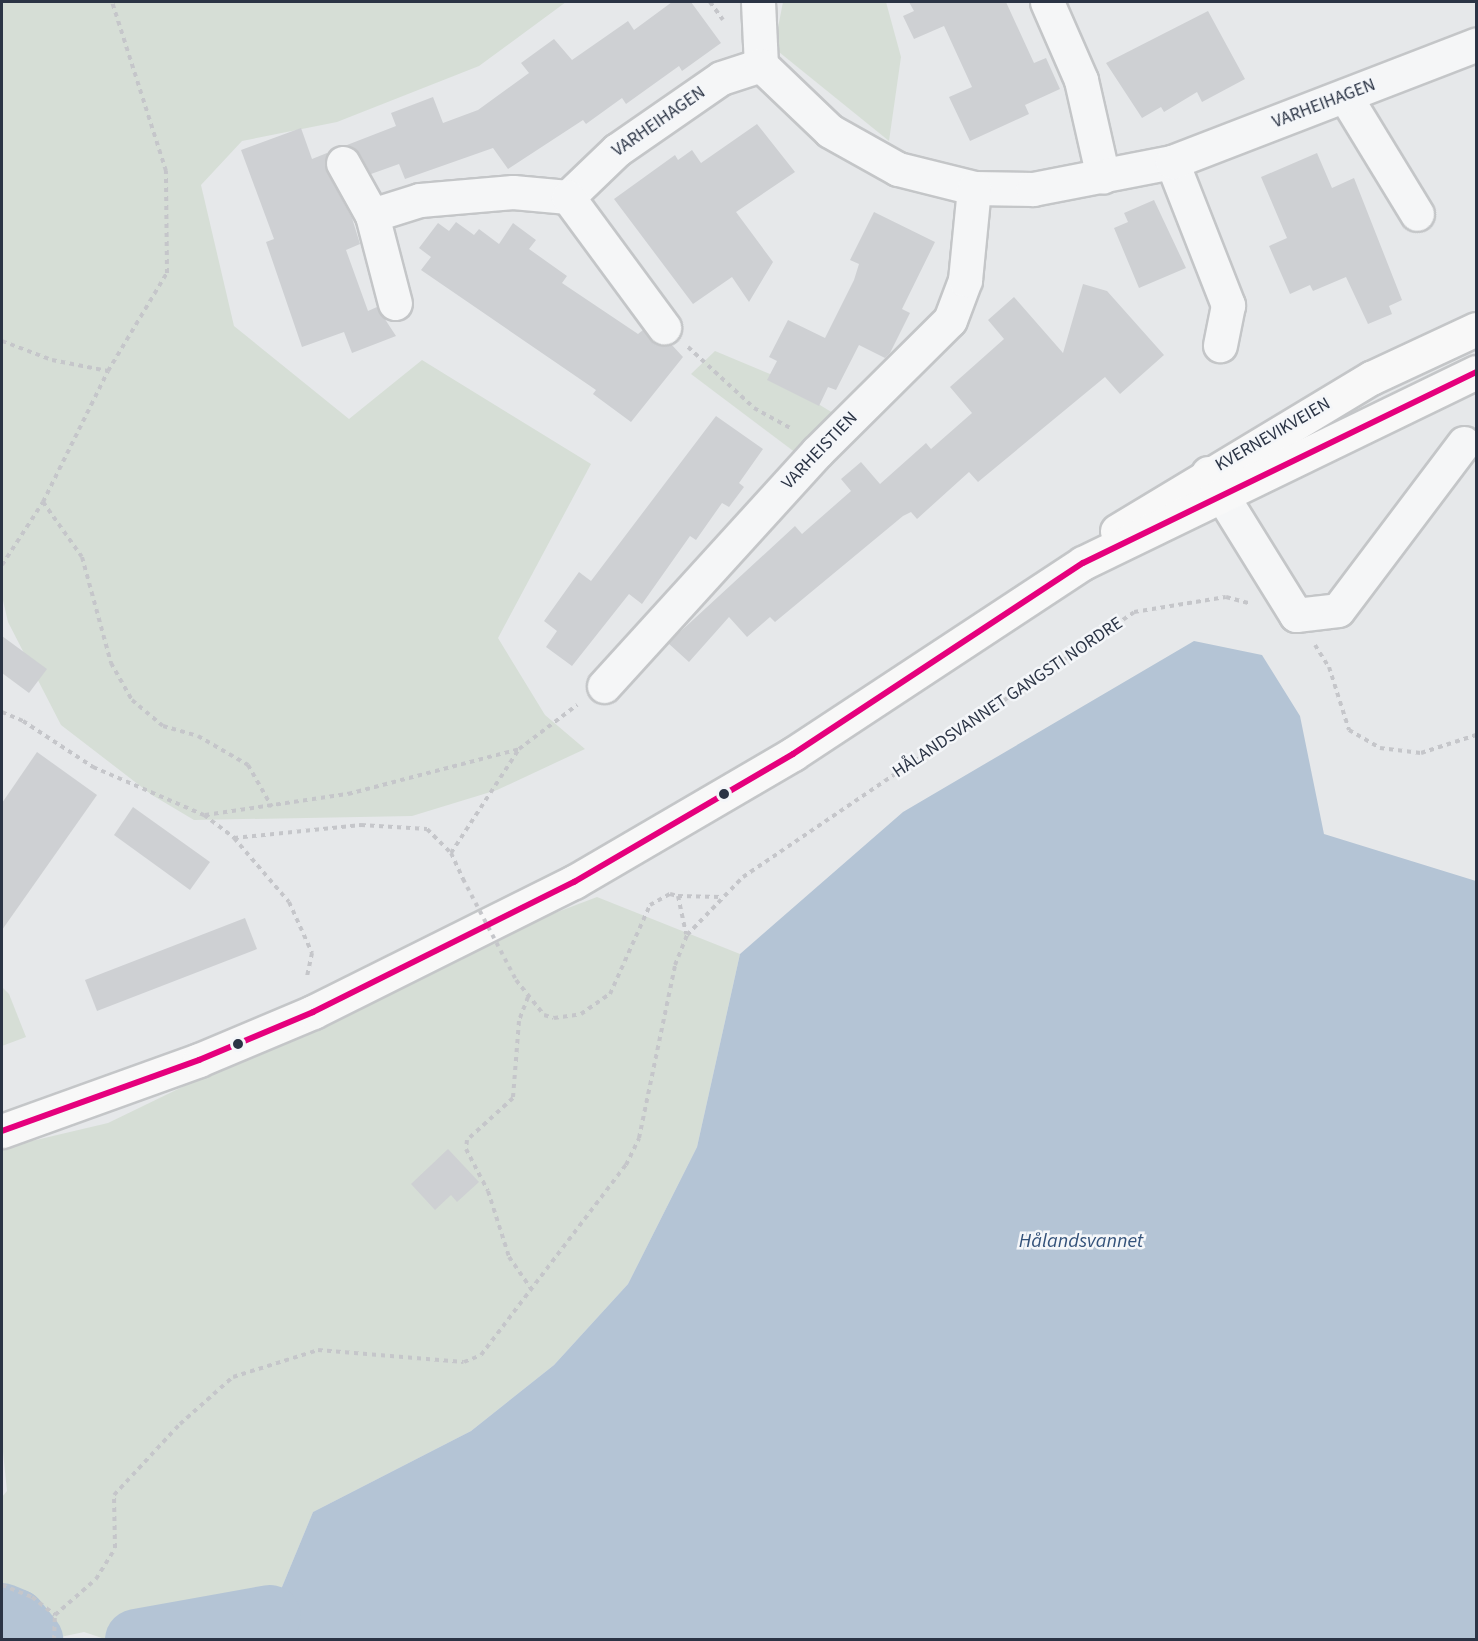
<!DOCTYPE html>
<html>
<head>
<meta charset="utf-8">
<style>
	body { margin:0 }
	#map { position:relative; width:1478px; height:1641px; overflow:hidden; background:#e6e8ea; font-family:"Source Sans 3",sans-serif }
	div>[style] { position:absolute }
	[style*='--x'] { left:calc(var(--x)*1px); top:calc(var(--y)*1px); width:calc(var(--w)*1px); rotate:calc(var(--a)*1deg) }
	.green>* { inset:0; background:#d6ded6 }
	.water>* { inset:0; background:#b4c4d5 }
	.river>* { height:62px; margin:-31px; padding:0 31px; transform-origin:31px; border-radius:31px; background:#b4c4d5 }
	.building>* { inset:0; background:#ced0d3 }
	.path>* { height:4px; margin-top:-2px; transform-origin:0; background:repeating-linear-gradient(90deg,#c5c6ca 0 4.5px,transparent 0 9px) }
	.roads { filter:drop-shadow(2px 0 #c4c6c8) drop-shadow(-2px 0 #c4c6c8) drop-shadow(0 2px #c4c6c8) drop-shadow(0 -2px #c4c6c8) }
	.minor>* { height:33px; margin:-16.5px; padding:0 16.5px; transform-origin:16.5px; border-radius:16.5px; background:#f5f6f7 }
	.major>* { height:33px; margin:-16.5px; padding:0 16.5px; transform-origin:16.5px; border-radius:16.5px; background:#f8f8f8 }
	.path-bridge>* { height:4px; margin-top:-2px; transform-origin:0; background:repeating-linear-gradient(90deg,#c5c6ca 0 4.5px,transparent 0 9px) }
	.bus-1>* { height:6px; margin:-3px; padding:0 3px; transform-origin:3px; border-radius:3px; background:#e5007d }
	.dots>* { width:16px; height:16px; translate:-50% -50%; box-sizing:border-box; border:3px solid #f4f6f9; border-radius:50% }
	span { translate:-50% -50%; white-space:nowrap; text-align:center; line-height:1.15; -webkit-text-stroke:5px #f4f6f9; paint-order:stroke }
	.street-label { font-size:18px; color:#2b3445 }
	.water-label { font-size:20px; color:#34527a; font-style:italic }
	.frame { position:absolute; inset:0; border:3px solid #2b3445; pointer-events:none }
</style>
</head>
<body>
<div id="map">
	<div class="green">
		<i style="clip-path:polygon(2px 2px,566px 2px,479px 66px,337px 122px,242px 141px,201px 185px,234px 326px,349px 419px,422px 360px,591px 464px,498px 638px,545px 715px,585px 749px,497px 790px,412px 816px,194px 820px,152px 795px,61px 725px,8px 622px,2px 596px)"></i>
		<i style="clip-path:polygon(783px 2px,886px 2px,901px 57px,889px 141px,774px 48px)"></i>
		<i style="clip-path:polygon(715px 351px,770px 374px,849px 423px,808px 462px,691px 374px)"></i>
		<i style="clip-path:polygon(597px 897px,740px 954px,697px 1147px,628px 1284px,554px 1365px,471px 1431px,313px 1512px,270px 1616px,281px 1639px,150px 1640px,130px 1635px,105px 1639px,84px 1632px,56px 1638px,37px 1628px,17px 1602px,2px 1600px,2px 1497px,7px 1491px,2px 1442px,2px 1148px,108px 1123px,494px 936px)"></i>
		<i style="clip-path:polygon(2px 987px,9px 994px,26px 1037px,2px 1046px)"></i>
	</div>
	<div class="water">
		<i style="clip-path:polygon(1194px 641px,1262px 655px,1300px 716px,1324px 834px,1476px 881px,1476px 1639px,281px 1639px,270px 1616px,313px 1512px,471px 1431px,554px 1365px,628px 1284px,697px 1147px,740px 954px,903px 812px)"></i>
	</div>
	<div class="river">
		<i style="--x:2;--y:1614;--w:15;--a:23"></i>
		<i style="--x:16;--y:1620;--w:26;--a:51"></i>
		<i style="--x:136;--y:1640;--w:136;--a:-10.2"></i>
	</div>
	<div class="building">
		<i style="clip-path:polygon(672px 2px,691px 2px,721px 43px,682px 71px,679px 66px,626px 104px,622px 98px,586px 124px,583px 120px,508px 169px,493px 148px,405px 179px,399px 164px,371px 174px,359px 153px,347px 145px,396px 126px,391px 113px,433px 97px,443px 123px,478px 110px,529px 73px,521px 63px,554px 39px,572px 60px,628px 21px,634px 30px)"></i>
		<i style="clip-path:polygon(909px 2px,1006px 2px,1034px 63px,1046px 58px,1060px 89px,1025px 105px,1029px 114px,970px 141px,949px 97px,972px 87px,944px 26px,914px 39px,903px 16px,914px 11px)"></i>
		<i style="clip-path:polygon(1208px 11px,1245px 79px,1202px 102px,1197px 92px,1164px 112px,1161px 107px,1142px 118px,1106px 63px)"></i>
		<i style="clip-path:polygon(757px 124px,795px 172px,736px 212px,773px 262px,749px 302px,732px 277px,693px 304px,614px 199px,675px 155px,678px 160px,692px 150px,701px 163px)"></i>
		<i style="clip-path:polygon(301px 128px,312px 159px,327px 153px,327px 172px,352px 218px,360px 244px,346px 250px,368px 311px,377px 307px,396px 336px,352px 353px,344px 332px,302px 347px,266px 242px,274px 239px,241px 150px)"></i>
		<i style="clip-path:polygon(1317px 153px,1332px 188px,1354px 178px,1402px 300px,1389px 306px,1392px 314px,1368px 324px,1346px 277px,1313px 291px,1310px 285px,1290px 294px,1269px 246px,1287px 238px,1261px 177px)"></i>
		<i style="clip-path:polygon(1154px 200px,1186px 268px,1139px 288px,1114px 228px,1128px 222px,1124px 213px)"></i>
		<i style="clip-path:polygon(874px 212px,935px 242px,902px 309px,910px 313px,890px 353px,885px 358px,859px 345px,836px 390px,828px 387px,819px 406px,767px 380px,777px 361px,769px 357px,788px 320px,825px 338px,854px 280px,859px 264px,850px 260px)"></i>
		<i style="clip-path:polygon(456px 222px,474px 235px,479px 229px,499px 244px,513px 223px,536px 240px,529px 249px,567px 276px,562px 283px,638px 334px,643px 330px,656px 344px,671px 344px,683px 357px,631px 422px,593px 394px,596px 390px,421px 270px,431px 257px,419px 248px,438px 223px,449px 231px)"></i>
		<i style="clip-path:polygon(1083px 284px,1107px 291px,1164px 355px,1120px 394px,1105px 377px,978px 482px,969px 472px,917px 519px,911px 512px,903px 516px,775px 622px,770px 617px,747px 637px,729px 617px,689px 662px,668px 643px,795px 526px,802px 534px,851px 491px,841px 479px,861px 462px,880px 484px,926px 443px,931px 449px,972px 413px,950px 387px,1004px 339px,988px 320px,1014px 297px,1063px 353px)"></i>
		<i style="clip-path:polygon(716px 416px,763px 449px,739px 483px,744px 487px,729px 507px,722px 503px,696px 540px,690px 536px,642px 604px,629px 594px,572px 666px,546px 647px,557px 631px,544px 621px,579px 572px,591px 581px)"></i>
		<i style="clip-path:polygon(2px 636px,47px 669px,29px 693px,2px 673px)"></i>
		<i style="clip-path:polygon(37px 752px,97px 795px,2px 930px,2px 803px)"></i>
		<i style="clip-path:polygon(133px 807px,210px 862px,190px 890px,114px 835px)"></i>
		<i style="clip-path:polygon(245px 918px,257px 949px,97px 1011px,85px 980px)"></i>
		<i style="clip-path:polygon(448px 1149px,479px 1182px,457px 1202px,451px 1195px,435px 1210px,411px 1184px)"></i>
	</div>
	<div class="path">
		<i style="--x:710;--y:2;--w:22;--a:54"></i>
		<i style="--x:2;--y:341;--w:53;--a:20.8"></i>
		<i style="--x:52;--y:360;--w:57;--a:11.1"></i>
		<i style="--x:688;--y:347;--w:90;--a:42.7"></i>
		<i style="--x:754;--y:408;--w:43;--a:28.9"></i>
		<i style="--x:43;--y:502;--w:67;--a:54.7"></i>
		<i style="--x:82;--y:557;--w:110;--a:74.7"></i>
		<i style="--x:111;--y:663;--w:43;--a:60.4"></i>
		<i style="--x:132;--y:700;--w:40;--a:40"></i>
		<i style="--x:163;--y:726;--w:36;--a:16"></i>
		<i style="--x:198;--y:736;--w:58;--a:30.1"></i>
		<i style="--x:248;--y:765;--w:48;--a:60.3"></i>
		<i style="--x:2;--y:565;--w:75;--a:-56.9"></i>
		<i style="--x:43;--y:502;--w:146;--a:-63.6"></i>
		<i style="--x:108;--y:371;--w:114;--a:-59"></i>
		<i style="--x:167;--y:273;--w:102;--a:-90.6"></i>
		<i style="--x:166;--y:171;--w:177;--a:-107.7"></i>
		<i style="--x:1315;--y:645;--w:26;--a:58"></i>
		<i style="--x:1329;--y:667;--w:66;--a:72.4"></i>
		<i style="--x:1349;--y:730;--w:36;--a:30"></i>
		<i style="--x:1380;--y:748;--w:41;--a:7"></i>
		<i style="--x:1421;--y:753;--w:58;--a:-18.1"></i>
		<i style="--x:2;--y:712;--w:23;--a:23"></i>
		<i style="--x:23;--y:721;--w:84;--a:33.3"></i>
		<i style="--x:93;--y:767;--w:121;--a:23.4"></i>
		<i style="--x:204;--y:815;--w:38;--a:37"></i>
		<i style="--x:234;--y:838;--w:84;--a:49.3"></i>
		<i style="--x:289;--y:902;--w:56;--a:65.7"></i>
		<i style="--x:312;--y:953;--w:25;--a:102"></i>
		<i style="--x:205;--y:815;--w:145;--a:-8.4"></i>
		<i style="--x:348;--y:794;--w:177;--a:-14.7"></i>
		<i style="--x:519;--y:749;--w:73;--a:-37.2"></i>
		<i style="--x:234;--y:838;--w:128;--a:-5.8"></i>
		<i style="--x:361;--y:825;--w:66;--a:3.5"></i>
		<i style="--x:427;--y:829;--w:34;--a:45"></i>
		<i style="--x:451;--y:853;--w:29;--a:65"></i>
		<i style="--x:451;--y:853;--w:124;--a:-56.8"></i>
		<i style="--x:678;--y:896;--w:43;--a:1.3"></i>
		<i style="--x:516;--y:980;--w:45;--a:51.3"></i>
		<i style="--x:544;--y:1015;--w:10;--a:17"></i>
		<i style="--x:554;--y:1018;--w:27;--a:-8"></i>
		<i style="--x:581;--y:1014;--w:35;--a:-35"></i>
		<i style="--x:610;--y:994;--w:98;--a:-65.8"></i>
		<i style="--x:650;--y:905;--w:23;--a:-29"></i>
		<i style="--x:670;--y:894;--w:8;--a:14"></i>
		<i style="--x:678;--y:896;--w:39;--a:78"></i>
		<i style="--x:528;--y:997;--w:26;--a:111"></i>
		<i style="--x:519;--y:1021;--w:77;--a:94.5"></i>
		<i style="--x:513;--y:1098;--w:62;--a:137.6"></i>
		<i style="--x:467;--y:1140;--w:9;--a:96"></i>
		<i style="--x:466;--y:1149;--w:47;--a:62.4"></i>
		<i style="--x:488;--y:1191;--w:69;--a:72.3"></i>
		<i style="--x:509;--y:1257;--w:40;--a:55.1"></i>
		<i style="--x:2;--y:1585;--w:32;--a:22"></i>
		<i style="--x:32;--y:1597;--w:29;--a:38"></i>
		<i style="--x:54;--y:1640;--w:25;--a:-88"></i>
		<i style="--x:55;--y:1615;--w:55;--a:-41.3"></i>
		<i style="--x:96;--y:1579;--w:36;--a:-58"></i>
		<i style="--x:115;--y:1548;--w:53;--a:-91.1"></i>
		<i style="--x:114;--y:1495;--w:97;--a:-47.1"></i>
		<i style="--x:180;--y:1424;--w:71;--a:-41.6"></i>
		<i style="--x:233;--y:1377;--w:89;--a:-17.6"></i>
		<i style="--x:318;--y:1350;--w:146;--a:4.7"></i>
		<i style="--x:464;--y:1362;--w:18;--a:-22"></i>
		<i style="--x:481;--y:1355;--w:239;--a:-52.7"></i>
		<i style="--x:626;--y:1165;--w:30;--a:-64"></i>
		<i style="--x:639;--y:1138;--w:177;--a:-78.2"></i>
		<i style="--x:675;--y:965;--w:32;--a:-68"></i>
		<i style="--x:687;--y:935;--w:81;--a:-46"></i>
		<i style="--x:743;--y:877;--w:472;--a:-34.1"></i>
		<i style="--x:1134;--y:612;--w:93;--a:-9.3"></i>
		<i style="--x:1226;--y:597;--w:23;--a:15"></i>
	</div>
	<div class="roads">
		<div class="minor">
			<i style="--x:758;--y:2;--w:63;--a:87.3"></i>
			<i style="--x:1047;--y:2;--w:85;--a:66.4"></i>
			<i style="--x:1081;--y:80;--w:99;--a:77.2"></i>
			<i style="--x:1345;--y:96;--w:138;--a:58.6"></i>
			<i style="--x:1172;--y:162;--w:154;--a:68.6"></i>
			<i style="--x:1228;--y:305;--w:41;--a:101.3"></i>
			<i style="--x:343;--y:163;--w:60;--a:60.9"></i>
			<i style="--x:372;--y:215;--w:91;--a:75.4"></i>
			<i style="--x:568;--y:197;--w:68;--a:-43.8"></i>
			<i style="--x:617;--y:150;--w:126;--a:-34.7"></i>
			<i style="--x:721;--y:78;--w:42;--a:-18"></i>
			<i style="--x:761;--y:65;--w:95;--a:43.7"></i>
			<i style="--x:830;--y:131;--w:78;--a:29.2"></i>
			<i style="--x:898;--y:169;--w:78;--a:14"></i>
			<i style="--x:974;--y:188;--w:59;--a:1"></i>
			<i style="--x:1033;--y:189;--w:142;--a:-11"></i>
			<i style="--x:1172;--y:162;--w:326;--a:-21.1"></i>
			<i style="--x:372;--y:215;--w:50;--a:-17.4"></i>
			<i style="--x:420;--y:200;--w:93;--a:-4.9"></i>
			<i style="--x:513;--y:192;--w:55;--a:5.2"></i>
			<i style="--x:568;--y:197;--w:162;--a:53.6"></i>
			<i style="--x:1208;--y:473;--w:167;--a:58.2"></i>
			<i style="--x:1296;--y:615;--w:42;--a:-6.8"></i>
			<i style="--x:1338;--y:610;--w:209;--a:-53"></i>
			<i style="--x:604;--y:686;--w:316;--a:-47.7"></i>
			<i style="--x:817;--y:452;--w:187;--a:-44.8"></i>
			<i style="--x:950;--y:320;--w:43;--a:-69.4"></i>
			<i style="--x:965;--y:280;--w:92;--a:-84.4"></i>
		</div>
		<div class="major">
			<i style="--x:1117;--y:531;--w:297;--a:-31.1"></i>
			<i style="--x:1371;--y:378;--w:116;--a:-25"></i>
			<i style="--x:2;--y:1131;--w:209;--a:-19.8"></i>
			<i style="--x:199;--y:1060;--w:124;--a:-22.8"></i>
			<i style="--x:313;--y:1012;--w:292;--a:-26.5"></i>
			<i style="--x:574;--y:882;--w:254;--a:-30.3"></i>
			<i style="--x:793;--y:754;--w:347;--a:-33.4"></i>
			<i style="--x:1083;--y:563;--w:437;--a:-25.9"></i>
		</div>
	</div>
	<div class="path-bridge">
		<i style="--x:463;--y:879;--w:114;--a:62.3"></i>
	</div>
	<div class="bus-1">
		<i style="--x:2;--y:1131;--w:209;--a:-19.8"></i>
		<i style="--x:199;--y:1060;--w:124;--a:-22.8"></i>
		<i style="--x:313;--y:1012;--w:292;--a:-26.5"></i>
		<i style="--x:574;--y:882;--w:254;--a:-30.3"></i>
		<i style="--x:793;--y:754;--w:347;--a:-33.4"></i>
		<i style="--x:1083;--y:563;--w:437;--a:-25.9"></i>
	</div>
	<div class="dots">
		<i style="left:724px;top:794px;background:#2b3445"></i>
		<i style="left:238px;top:1044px;background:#2b3445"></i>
	</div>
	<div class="street-label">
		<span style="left:1324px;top:104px;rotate:-21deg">VARHEIHAGEN</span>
		<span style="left:659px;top:122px;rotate:-35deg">VARHEIHAGEN</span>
		<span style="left:1273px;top:435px;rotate:-30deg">KVERNEVIKVEIEN</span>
		<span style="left:820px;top:451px;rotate:-46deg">VARHEISTIEN</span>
		<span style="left:1008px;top:698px;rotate:-34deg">HÅLANDSVANNET GANGSTI NORDRE</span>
	</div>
	<div class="water-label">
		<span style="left:1081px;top:1241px">Hålandsvannet</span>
	</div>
	<div class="frame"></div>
</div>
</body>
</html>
